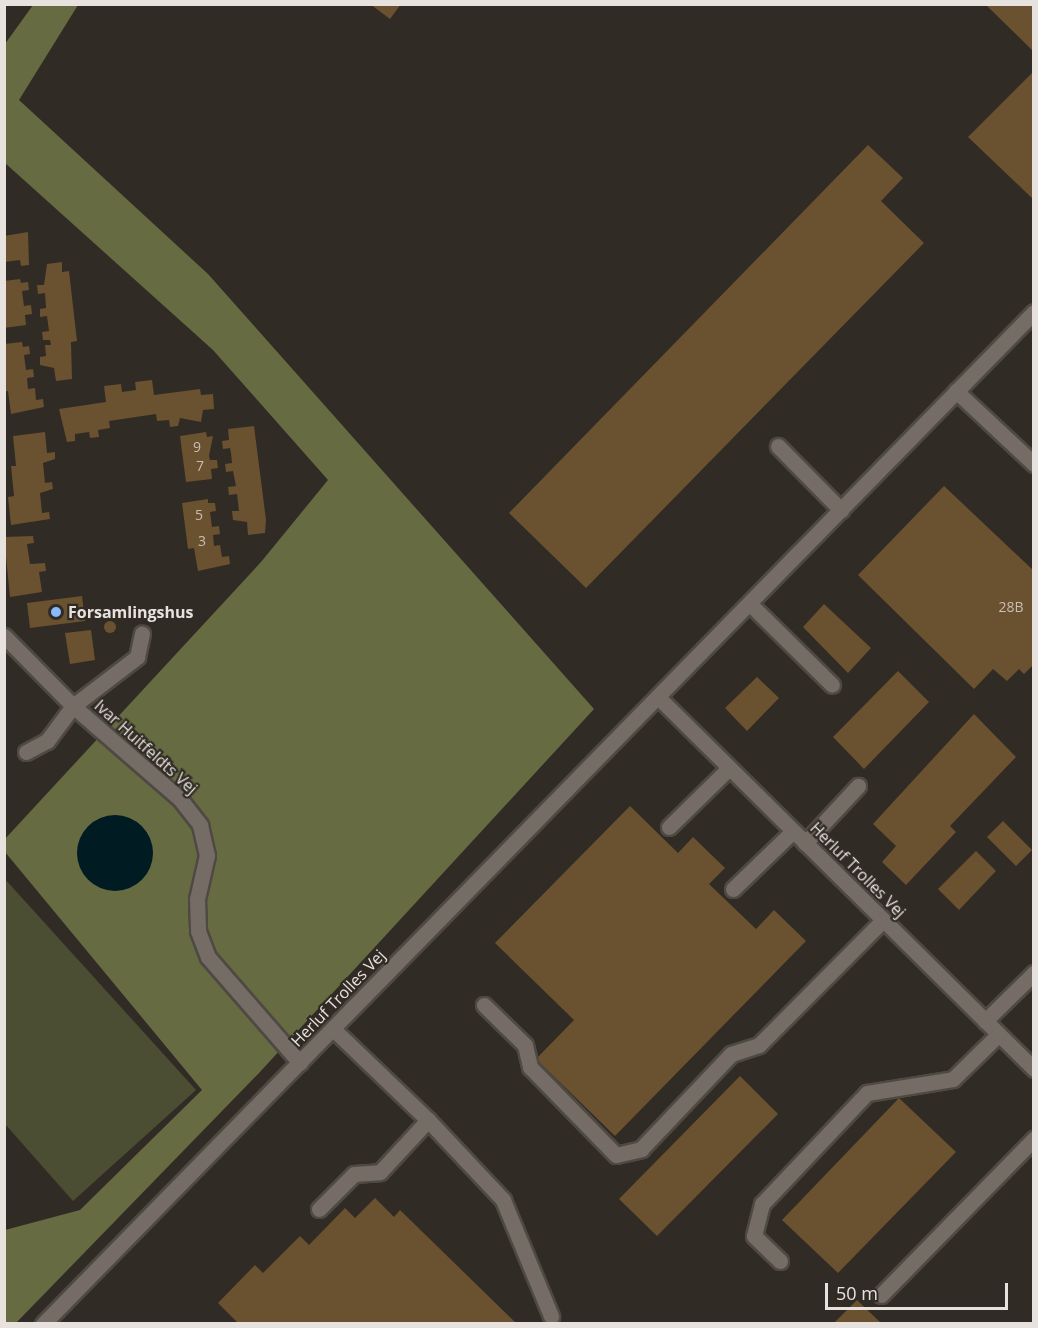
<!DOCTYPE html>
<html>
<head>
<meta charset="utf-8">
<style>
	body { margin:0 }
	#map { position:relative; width:1038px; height:1328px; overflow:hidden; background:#312b25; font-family:"Open Sans",sans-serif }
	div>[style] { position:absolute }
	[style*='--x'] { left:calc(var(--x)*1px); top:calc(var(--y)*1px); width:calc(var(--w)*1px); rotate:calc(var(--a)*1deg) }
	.green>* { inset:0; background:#4b4e33 }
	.forest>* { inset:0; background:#666b42 }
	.water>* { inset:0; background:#011b22 }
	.round { border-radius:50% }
	.building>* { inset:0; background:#6a512f }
	.roads { filter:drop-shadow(2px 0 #4f4944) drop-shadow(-2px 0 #4f4944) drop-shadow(0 2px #4f4944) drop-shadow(0 -2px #4f4944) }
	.minor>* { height:15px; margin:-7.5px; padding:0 7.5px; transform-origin:7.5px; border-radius:7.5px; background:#746c65 }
	.dots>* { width:16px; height:16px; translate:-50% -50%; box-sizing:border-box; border:3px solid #312b25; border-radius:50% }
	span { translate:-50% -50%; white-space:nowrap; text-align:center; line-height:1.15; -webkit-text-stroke:4.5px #312b25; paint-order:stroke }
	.number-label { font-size:14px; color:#c8beb2 }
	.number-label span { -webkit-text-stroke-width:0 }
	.poi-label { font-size:16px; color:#e7e2de; font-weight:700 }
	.left { translate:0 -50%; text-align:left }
	.street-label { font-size:16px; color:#e7e2de }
	.frame { position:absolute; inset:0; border:6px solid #e7e2de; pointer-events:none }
	.scale { position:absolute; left:825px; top:1283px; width:183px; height:27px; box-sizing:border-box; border:3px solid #e7e2de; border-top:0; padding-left:8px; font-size:18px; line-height:21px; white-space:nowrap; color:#e7e2de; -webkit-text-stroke:4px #312b25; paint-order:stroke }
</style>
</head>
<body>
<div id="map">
	<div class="green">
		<i style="clip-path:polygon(4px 878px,196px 1090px,73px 1201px,5px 1124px)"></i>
	</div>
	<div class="forest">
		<i style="clip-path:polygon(33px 5px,78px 5px,19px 100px,208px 274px,594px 709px,259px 1073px,15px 1324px,5px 1323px,5px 1230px,80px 1210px,202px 1090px,5px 852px,4px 840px,261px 562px,328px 480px,213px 350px,5px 163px,5px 44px)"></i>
	</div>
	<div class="water">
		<i class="round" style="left:77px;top:815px;width:76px;height:76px"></i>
	</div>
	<div class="building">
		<i style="clip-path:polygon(370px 4px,401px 4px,390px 19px)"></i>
		<i style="clip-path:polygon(985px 4px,1034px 4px,1034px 52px)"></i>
		<i style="clip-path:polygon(1034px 71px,1034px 200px,968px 137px)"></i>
		<i style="clip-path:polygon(868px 145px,903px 178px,881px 201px,924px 243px,586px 588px,509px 513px)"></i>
		<i style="clip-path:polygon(28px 232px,29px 265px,21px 266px,20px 260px,4px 262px,4px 236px)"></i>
		<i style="clip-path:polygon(62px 262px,62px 272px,69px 271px,77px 341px,71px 342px,72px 379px,56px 381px,54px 368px,40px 365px,40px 357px,46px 356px,45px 345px,51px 345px,50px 340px,43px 340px,42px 332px,49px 331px,47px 316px,40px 317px,40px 309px,46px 308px,45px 293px,38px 294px,37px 285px,44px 285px,47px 264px)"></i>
		<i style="clip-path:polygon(20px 279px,21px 283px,28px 282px,29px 290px,22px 291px,24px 306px,31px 305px,32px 314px,25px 315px,26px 325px,4px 328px,4px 281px)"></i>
		<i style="clip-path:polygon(22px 342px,23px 347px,29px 346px,30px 354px,24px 355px,26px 370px,33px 369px,34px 377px,27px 378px,28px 389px,35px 388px,36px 400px,43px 399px,44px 407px,11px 414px,8px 391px,4px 392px,4px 344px)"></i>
		<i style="clip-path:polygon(152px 380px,154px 395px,200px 389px,201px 395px,213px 394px,214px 409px,203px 410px,201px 422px,180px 418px,178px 426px,170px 427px,169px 420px,157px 421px,156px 414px,109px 421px,110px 428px,98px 430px,99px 437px,90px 438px,89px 432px,75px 434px,75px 441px,67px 442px,59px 409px,106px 402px,104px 386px,121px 384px,122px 392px,136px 390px,135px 382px)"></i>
		<i style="clip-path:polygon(254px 426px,266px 520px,265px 533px,248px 535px,247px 522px,233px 520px,232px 511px,239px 511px,237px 494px,229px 495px,228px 487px,236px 486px,233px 471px,226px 472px,225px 464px,232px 463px,231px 453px,230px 448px,223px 449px,222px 441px,229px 440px,228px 429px)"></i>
		<i style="clip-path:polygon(45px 432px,47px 453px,55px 452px,55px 459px,43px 463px,45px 483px,52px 482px,53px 489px,40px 493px,42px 513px,49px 512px,50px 519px,11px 525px,8px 497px,14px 496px,11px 466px,16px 466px,13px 436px)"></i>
		<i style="clip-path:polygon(206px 432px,207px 437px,213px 436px,209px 456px,210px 460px,217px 460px,218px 468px,211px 469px,212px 479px,186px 482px,180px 436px)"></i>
		<i style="clip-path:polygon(944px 486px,1034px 571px,1034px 664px,1024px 674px,1019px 669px,1007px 681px,993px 669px,974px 689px,858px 575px)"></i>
		<i style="clip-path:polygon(208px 499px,208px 503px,215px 503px,216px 511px,210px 512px,212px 527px,219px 526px,220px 534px,213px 535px,214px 546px,220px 545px,222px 557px,229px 556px,230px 564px,198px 571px,194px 548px,188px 549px,182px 503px)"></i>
		<i style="clip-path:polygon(33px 536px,34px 543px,27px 544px,30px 564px,45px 563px,46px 571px,39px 572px,42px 592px,10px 597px,4px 537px)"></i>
		<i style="clip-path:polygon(82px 596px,85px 621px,30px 628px,27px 603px)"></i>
		<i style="clip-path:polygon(824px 604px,871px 648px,848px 673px,803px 627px)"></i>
		<i class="round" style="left:104px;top:621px;width:12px;height:12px"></i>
		<i style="clip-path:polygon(91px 630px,95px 660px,70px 664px,65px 633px)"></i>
		<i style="clip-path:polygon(898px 671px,929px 702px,864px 769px,833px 737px)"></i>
		<i style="clip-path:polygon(757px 677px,779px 698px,747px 731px,725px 708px)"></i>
		<i style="clip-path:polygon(974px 714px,1016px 757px,950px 826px,956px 832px,906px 885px,882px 862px,896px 846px,873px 824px)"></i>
		<i style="clip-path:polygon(630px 806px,678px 853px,693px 837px,725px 868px,709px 884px,756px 929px,774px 910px,806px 941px,615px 1136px,536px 1059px,574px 1020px,495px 943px)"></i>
		<i style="clip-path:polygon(1003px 821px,1032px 850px,1016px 866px,987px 837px)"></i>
		<i style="clip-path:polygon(976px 851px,996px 871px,959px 910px,938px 889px)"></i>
		<i style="clip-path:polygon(740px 1076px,778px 1114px,657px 1236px,619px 1199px)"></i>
		<i style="clip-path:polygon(899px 1098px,956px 1152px,838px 1273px,782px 1220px)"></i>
		<i style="clip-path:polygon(375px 1198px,394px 1217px,400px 1210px,516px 1323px,238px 1323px,218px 1303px,255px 1265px,263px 1273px,300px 1236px,309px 1245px,345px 1208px,355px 1218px)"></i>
		<i style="clip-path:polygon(857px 1300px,881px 1323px,834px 1323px)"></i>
	</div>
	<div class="roads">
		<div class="minor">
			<i style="--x:956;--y:391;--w:107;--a:43.1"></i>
			<i style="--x:778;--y:446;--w:90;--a:45.5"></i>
			<i style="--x:750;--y:604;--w:115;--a:44.6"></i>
			<i style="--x:4;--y:636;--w:98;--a:45.4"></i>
			<i style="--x:73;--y:706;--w:142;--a:41"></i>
			<i style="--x:180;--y:799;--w:33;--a:52"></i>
			<i style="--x:200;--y:825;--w:31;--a:77"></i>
			<i style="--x:207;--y:855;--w:45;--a:102.8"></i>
			<i style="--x:197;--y:899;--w:32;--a:88"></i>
			<i style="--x:198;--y:931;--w:28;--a:69"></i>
			<i style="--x:208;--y:957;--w:140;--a:49"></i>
			<i style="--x:658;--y:697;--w:529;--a:44.69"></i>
			<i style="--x:26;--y:752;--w:24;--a:-28"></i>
			<i style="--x:47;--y:741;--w:44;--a:-53.4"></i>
			<i style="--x:73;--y:706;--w:81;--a:-37.4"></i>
			<i style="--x:137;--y:657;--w:24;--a:-78"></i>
			<i style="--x:669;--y:827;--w:84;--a:-44.5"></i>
			<i style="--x:805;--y:843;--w:78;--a:-47.1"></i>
			<i style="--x:733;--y:889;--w:83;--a:-44"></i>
			<i style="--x:484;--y:1005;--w:57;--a:44.3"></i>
			<i style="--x:525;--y:1045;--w:23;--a:77"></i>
			<i style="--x:530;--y:1067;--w:123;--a:45.7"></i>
			<i style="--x:616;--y:1155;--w:26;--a:-13"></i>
			<i style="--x:641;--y:1149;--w:131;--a:-46.5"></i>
			<i style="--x:731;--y:1054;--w:29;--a:-18"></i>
			<i style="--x:759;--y:1045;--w:176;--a:-45.2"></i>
			<i style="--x:985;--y:1021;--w:69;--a:-44.4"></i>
			<i style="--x:428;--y:1120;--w:110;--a:46.8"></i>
			<i style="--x:503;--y:1200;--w:126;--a:67.5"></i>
			<i style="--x:319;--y:1209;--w:49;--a:-45"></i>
			<i style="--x:354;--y:1174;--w:26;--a:-4"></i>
			<i style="--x:380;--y:1172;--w:71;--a:-47.3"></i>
			<i style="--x:428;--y:1120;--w:132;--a:-136.2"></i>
			<i style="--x:780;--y:1261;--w:36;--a:-136"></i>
			<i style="--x:754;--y:1236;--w:33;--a:-76"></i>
			<i style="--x:762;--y:1204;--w:153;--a:-46.6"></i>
			<i style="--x:867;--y:1093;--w:87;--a:-9.2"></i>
			<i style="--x:953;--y:1079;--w:64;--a:-44.4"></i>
			<i style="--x:881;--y:1295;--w:219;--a:-45.6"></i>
			<i style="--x:43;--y:1324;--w:1416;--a:-45.6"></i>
		</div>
	</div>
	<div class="dots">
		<i style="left:56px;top:612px;background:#89bafc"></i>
	</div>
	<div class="number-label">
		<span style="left:197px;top:447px">9</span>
		<span style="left:200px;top:466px">7</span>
		<span style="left:199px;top:515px">5</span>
		<span style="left:202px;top:541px">3</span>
		<span style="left:1011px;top:607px">28B</span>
	</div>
	<div class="poi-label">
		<span class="left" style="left:68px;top:612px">Forsamlingshus</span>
	</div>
	<div class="street-label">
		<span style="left:146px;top:747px;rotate:42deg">Ivar Huitfeldts Vej</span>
		<span style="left:858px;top:870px;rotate:45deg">Herluf Trolles Vej</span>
		<span style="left:338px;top:998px;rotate:-46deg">Herluf Trolles Vej</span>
	</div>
	<div class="frame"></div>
	<div class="scale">50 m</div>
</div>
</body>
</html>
